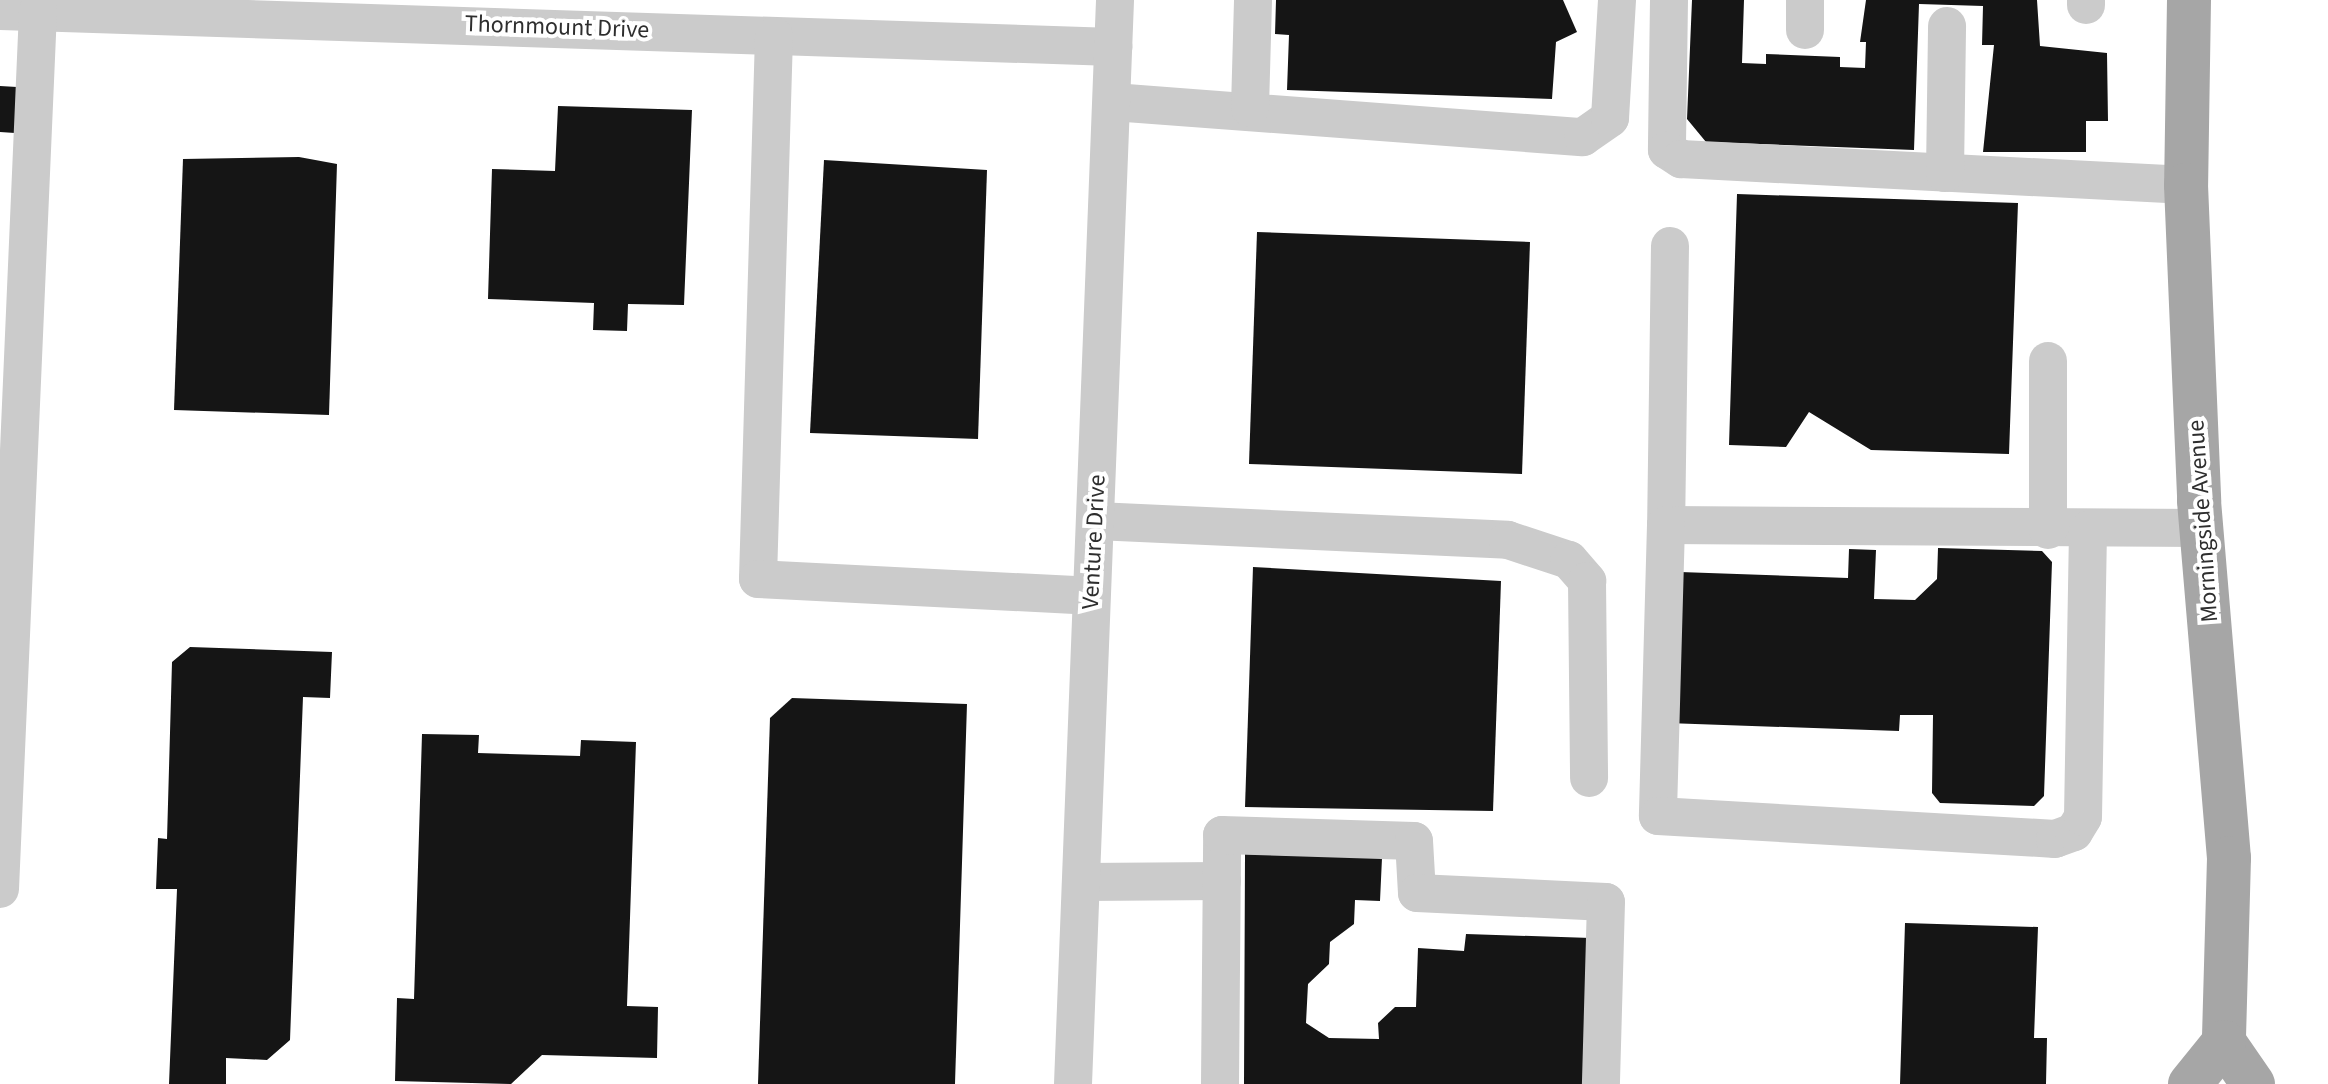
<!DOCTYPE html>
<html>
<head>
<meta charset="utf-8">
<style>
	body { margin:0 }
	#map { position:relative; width:2328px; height:1084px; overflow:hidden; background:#fff; font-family:"Source Sans 3",sans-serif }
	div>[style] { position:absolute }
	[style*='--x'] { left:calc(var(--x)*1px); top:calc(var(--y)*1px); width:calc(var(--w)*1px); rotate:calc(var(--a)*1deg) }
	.building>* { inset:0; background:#151515 }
	.minor>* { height:38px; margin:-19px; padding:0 19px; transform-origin:19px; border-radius:19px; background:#cbcbcb }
	.major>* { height:44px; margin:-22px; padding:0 22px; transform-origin:22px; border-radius:22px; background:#a6a6a6 }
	span { translate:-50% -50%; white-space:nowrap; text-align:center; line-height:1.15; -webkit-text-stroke:8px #fff; paint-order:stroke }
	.street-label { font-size:24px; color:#2e2e2e }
</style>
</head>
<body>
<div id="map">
	<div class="building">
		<i style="clip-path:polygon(1276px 0,1563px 0,1577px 32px,1556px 42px,1552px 99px,1287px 90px,1289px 35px,1275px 34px)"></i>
		<i style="clip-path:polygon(1692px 0,1744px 0,1742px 63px,1766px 64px,1766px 54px,1840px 57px,1840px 67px,1865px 68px,1866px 42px,1860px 42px,1866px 0,2037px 0,2040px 46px,2107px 53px,2108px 121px,2086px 121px,2086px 152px,1983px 152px,1994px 45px,1982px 45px,1983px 6px,1919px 4px,1914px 150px,1706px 142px,1687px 119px)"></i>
		<i style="clip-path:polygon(0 86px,17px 87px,15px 133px,0 132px)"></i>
		<i style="clip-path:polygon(558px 106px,692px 110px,684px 305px,628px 304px,627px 331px,593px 330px,594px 303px,488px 299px,492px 169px,555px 171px)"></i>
		<i style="clip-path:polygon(299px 157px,337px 164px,329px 415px,174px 410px,183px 159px)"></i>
		<i style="clip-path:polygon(824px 160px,987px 170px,978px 439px,810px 433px)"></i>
		<i style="clip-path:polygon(1737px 194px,2018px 203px,2009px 454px,1871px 450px,1809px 412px,1786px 447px,1729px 445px)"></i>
		<i style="clip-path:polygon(1257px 232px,1530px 242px,1522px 474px,1249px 464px)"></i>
		<i style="clip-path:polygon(1938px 548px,2042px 551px,2052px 562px,2044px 796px,2034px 806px,1940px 803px,1932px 793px,1933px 715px,1900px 715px,1899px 731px,1667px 723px,1680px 572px,1848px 578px,1849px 549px,1876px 550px,1874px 599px,1915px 600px,1937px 579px)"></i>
		<i style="clip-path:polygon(1253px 567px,1501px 581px,1493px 811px,1245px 807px)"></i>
		<i style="clip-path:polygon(190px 647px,332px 652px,330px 698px,303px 697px,290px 1040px,267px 1060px,226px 1058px,226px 1084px,169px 1084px,177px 889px,156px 889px,158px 838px,167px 839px,172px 662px)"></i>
		<i style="clip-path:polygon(792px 698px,967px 704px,955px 1084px,758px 1084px,770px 718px)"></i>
		<i style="clip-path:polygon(422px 734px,479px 735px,478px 753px,580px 756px,581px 740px,636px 742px,627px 1006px,658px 1007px,657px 1058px,542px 1055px,511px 1084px,395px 1081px,397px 998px,414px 999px)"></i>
		<i style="clip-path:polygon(1245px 854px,1382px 858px,1380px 901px,1355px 900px,1354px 924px,1330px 942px,1329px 964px,1308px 984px,1306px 1023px,1329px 1038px,1379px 1039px,1378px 1023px,1395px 1007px,1416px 1007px,1418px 948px,1464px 951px,1466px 934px,1591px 938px,1585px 1084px,1244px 1084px)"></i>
		<i style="clip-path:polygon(1905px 923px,2038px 927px,2034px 1038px,2047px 1038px,2046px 1084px,1900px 1084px)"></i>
	</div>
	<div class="minor">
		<i style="--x:1669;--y:0;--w:150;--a:90.8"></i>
		<i style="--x:1667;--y:150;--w:17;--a:33"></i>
		<i style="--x:1681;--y:159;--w:506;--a:2.95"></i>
		<i style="--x:2086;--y:5;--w:5;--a:-90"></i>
		<i style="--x:0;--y:11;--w:1114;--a:1.85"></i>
		<i style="--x:1805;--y:30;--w:30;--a:-90"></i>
		<i style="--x:774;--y:36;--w:543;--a:91.69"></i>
		<i style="--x:758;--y:579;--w:332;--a:2.9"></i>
		<i style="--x:1113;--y:102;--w:471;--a:4.3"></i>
		<i style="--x:1583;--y:137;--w:33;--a:-35"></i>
		<i style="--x:1610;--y:118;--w:118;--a:-86.6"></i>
		<i style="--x:1250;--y:108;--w:108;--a:-88.4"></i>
		<i style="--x:1945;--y:173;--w:147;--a:-89.2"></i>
		<i style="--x:1670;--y:246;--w:279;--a:90.8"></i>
		<i style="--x:1666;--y:525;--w:535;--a:0.32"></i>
		<i style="--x:2048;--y:361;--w:169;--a:90"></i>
		<i style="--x:1096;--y:521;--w:412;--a:2.6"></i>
		<i style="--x:1508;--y:540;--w:64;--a:18.2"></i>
		<i style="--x:1569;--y:560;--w:28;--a:49"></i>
		<i style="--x:1587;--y:581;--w:197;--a:89.4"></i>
		<i style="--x:1666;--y:525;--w:291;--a:91.6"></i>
		<i style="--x:1658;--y:816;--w:398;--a:3.3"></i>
		<i style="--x:2055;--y:839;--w:20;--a:-20"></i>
		<i style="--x:2074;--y:832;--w:17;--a:-59"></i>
		<i style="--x:2083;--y:817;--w:287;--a:-89"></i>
		<i style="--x:1083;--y:882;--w:139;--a:-0.4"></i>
		<i style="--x:0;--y:889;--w:879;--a:-87.52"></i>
		<i style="--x:1073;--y:1084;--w:1085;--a:-87.78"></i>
		<i style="--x:1220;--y:1084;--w:249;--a:-89.5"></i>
		<i style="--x:1222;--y:835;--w:192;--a:1.8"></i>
		<i style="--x:1414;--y:841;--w:52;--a:86.7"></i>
		<i style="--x:1417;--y:893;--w:189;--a:2.7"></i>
		<i style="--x:1606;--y:902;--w:182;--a:91.6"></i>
	</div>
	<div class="major">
		<i style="--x:2189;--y:0;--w:185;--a:90.9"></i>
		<i style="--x:2186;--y:185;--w:316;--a:87.6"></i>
		<i style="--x:2199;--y:501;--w:358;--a:85.2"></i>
		<i style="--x:2229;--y:858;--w:184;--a:91.6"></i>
		<i style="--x:2224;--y:1042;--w:51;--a:55.4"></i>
		<i style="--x:2190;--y:1084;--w:54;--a:-51"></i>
	</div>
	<div class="street-label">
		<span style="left:557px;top:27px;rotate:2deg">Thornmount Drive</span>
		<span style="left:2203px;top:521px;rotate:-94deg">Morningside Avenue</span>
		<span style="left:1094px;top:542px;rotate:-87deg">Venture Drive</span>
	</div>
</div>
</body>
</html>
